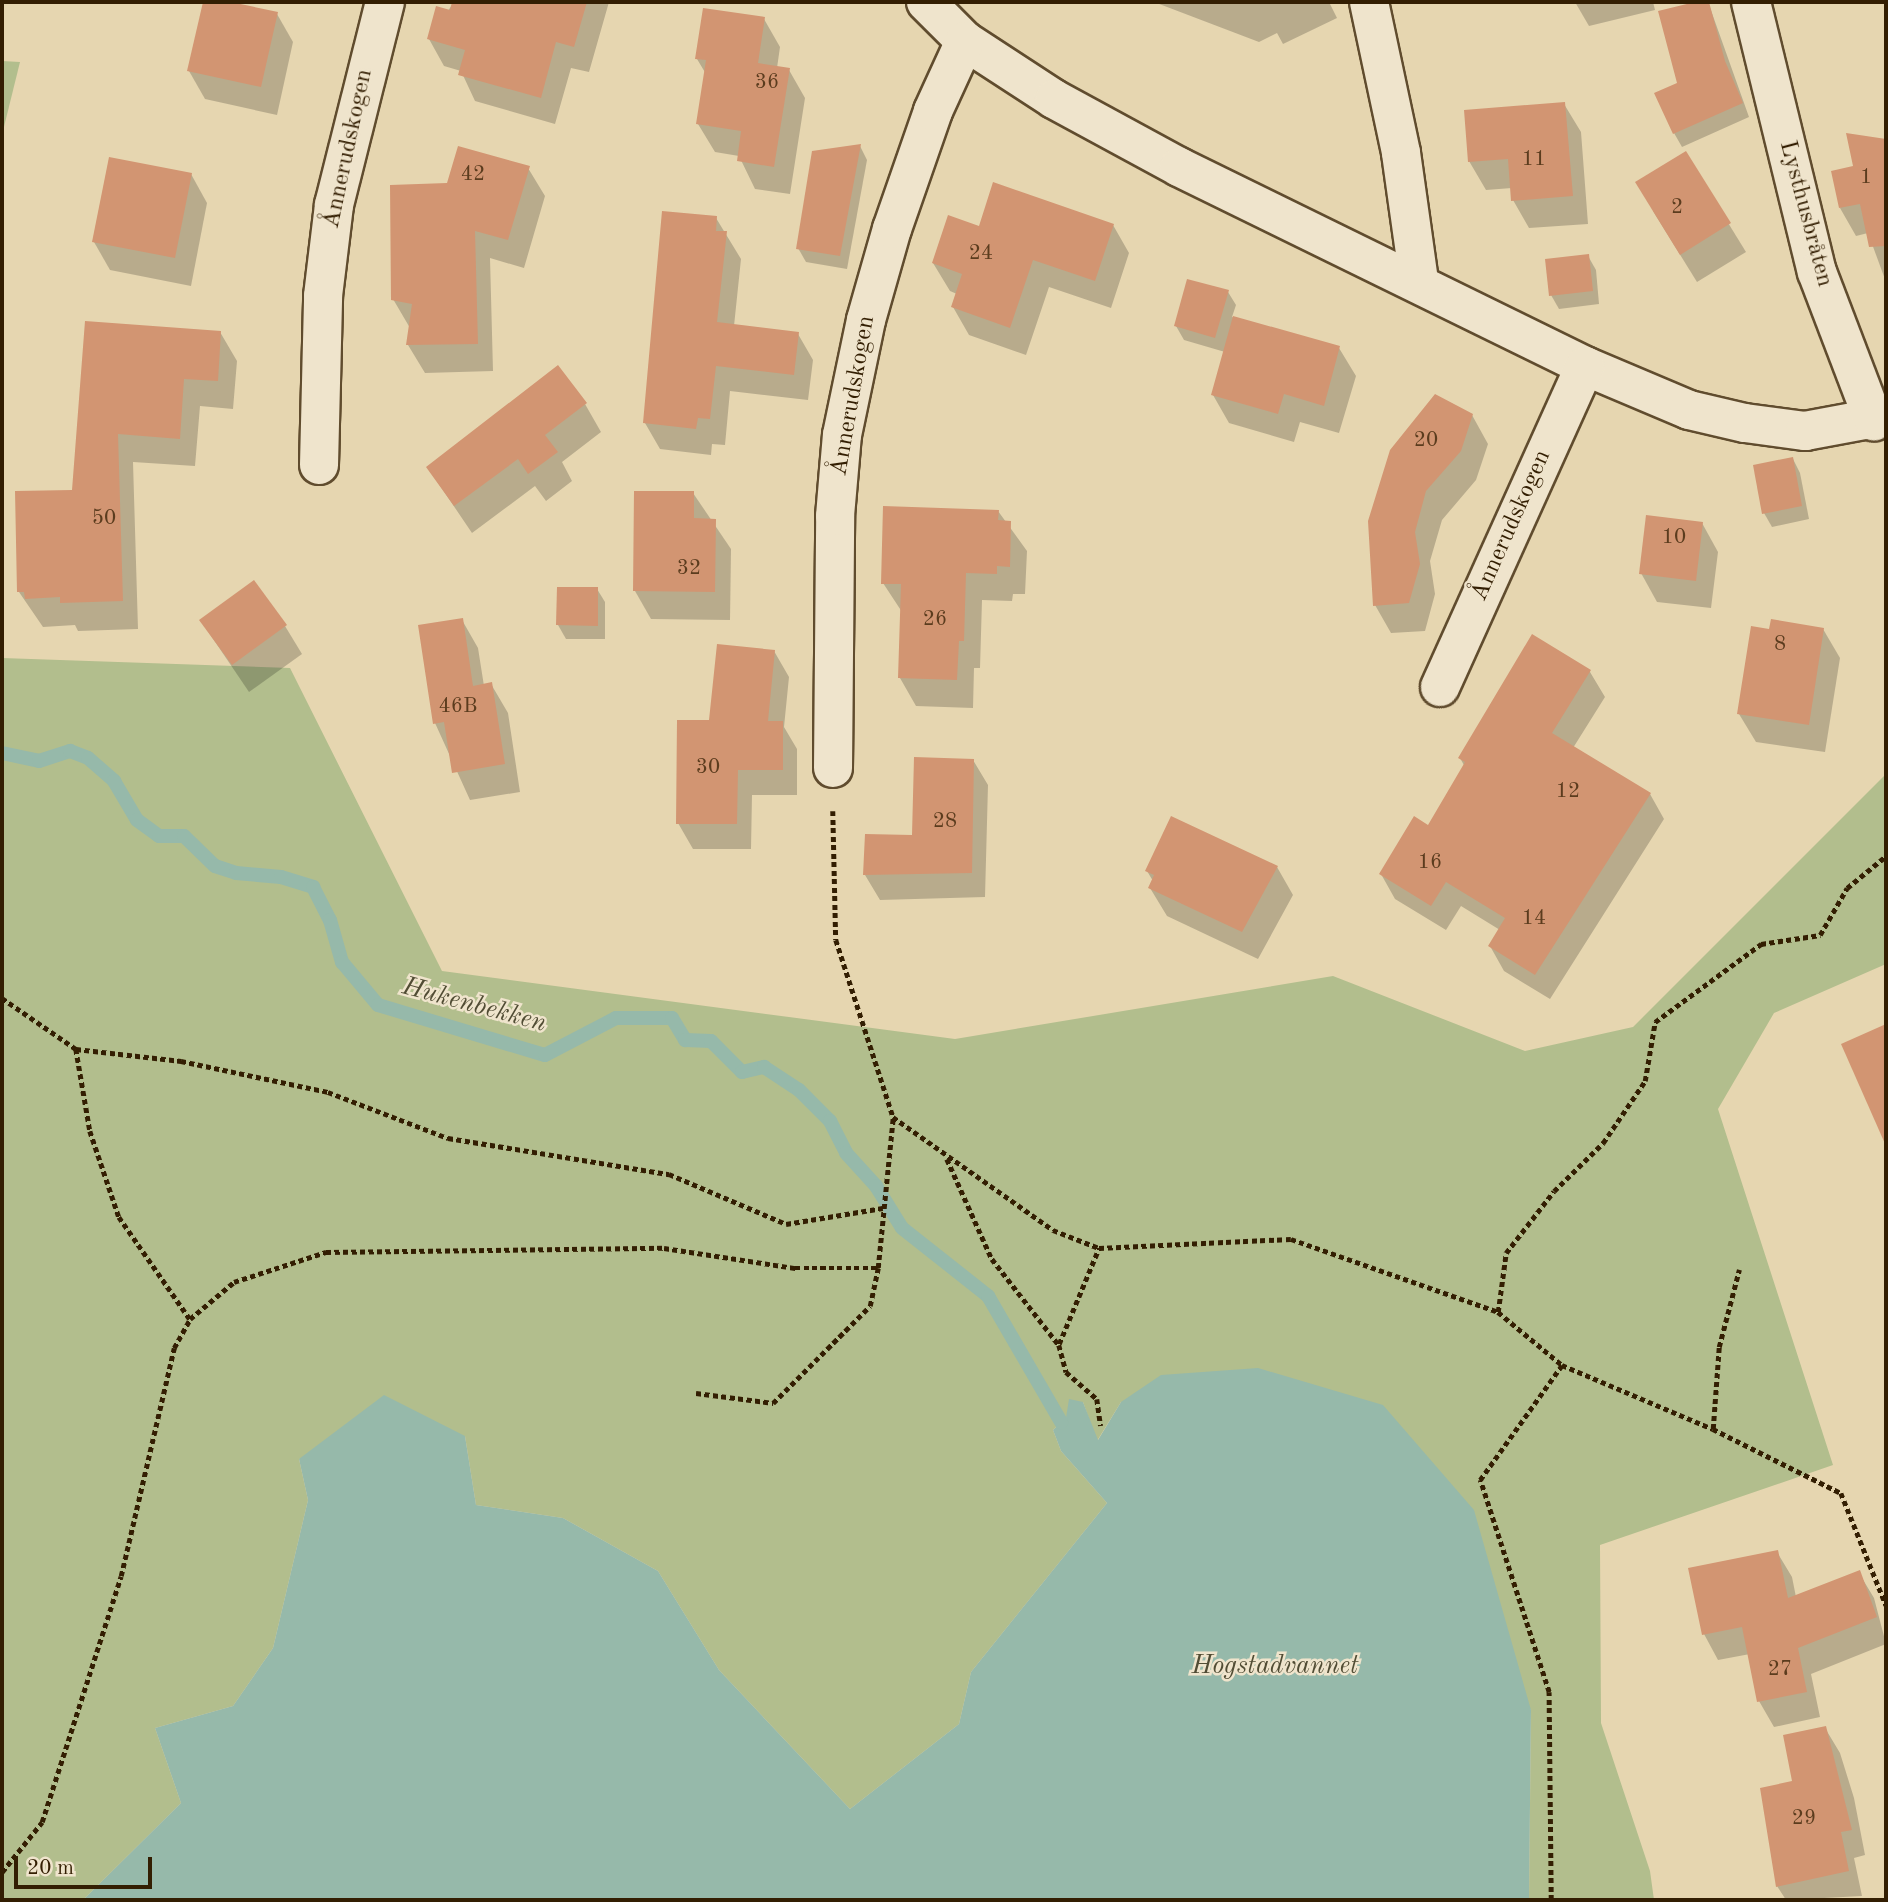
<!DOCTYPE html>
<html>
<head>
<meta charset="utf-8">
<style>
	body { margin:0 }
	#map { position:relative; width:1888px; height:1902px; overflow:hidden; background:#e6d6b0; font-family:"Old Standard TT",serif }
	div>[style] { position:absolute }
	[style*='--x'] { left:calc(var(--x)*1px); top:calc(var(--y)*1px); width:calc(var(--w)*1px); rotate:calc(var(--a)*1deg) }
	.green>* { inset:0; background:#b2be8d }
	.water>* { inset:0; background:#96b9aa }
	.shadow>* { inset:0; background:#0003 }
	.stream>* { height:14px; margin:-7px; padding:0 7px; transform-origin:7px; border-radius:7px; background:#96b9aa }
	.building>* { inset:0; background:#d29572 }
	.path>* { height:4.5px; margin-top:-2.25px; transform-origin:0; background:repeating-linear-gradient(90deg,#331e02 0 5px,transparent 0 8.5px) }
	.roads { filter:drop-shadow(2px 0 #604c2e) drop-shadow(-2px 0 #604c2e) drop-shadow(0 2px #604c2e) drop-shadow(0 -2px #604c2e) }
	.minor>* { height:38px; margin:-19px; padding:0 19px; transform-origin:19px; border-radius:19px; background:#efe4cc }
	span { translate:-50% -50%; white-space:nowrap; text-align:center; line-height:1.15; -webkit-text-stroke:5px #efe4cc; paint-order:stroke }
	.number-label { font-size:21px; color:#5b3c1e }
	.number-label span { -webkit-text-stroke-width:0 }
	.street-label { font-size:24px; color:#331e02 }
	.water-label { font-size:26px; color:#514c34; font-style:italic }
	.frame { position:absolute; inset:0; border:4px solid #331e02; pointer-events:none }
	.scale { position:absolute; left:14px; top:1857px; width:138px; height:32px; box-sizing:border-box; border:4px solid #331e02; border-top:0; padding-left:9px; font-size:21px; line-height:24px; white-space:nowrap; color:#331e02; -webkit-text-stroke:5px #efe4cc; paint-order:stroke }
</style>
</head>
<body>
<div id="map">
	<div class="green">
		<i style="clip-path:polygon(2px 61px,20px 62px,2px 135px)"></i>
		<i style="clip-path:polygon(2px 658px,290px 668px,442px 971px,955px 1039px,1333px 976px,1525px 1051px,1633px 1027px,1886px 774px,1886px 964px,1774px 1013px,1718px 1109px,1833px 1465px,1600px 1545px,1601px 1723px,1650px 1871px,1654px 1900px,1529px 1900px,1531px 1710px,1121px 1402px,1097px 1441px,1083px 1402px,1053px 1430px,1061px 1451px,1107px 1503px,971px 1672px,959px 1724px,850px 1809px,719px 1670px,658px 1571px,563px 1518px,476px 1505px,465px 1436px,299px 1459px,308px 1500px,273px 1648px,233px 1706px,155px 1728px,181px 1803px,83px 1900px,2px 1900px)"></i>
	</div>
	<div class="water">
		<i style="clip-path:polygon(1258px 1368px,1383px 1405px,1474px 1510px,1531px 1710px,1529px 1900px,83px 1900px,181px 1803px,155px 1728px,233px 1706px,273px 1648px,308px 1500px,299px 1459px,384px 1395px,465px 1436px,476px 1505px,563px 1518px,658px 1571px,719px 1670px,850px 1809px,959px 1724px,971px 1672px,1107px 1503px,1061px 1451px,1053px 1430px,1066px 1418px,1069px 1399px,1083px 1402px,1098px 1440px,1121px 1402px,1161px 1375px)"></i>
	</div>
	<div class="shadow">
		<i style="clip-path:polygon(204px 2px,277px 14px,293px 42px,277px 115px,205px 99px,189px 71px)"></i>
		<i style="clip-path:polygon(454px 2px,609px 2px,589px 72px,571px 68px,555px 124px,475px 101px,461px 71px,444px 66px,429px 39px)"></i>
		<i style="clip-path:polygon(1154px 2px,1329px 2px,1337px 18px,1283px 44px,1277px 33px,1259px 42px)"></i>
		<i style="clip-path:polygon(1575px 2px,1653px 2px,1655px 10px,1589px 26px)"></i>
		<i style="clip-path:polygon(1708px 2px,1749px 117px,1682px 147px,1674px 133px,1679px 84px,1661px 13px)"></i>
		<i style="clip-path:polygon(764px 19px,780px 47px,777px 68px,789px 70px,805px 98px,790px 194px,755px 189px,739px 156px,715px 152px,698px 124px,706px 74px,697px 59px)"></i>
		<i style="clip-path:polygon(1564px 104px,1581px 132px,1588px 224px,1529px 228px,1513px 200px,1512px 188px,1486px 190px,1469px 161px)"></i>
		<i style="clip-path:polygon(1848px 135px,1886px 141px,1886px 282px,1868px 233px,1856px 236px,1840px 208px,1855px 168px)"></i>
		<i style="clip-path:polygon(860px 146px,867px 160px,847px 269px,806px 262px,798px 248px)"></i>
		<i style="clip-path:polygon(1685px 153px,1746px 252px,1697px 282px,1653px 211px)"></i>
		<i style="clip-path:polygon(528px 168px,545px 196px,524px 268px,490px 258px,493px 371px,425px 373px,408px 345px,410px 328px,393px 299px,448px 185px)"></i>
		<i style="clip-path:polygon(191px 174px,207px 203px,191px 286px,110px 270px,94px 242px)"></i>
		<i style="clip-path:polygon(716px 218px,741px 259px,734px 326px,798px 334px,813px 360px,808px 400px,730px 391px,725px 445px,712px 444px,711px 455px,660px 449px,645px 423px)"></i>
		<i style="clip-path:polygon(1113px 225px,1129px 253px,1111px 308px,1049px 287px,1026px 355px,969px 335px,953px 307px,957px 294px,950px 291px,933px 263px,980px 228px)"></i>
		<i style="clip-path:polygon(1588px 256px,1596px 270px,1599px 304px,1559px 309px,1551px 295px)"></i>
		<i style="clip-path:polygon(1228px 292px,1236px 305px,1232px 317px,1339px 348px,1356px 376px,1339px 433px,1300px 422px,1294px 442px,1229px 423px,1213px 395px,1225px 352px,1184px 340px,1176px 326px)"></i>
		<i style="clip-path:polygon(87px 322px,220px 332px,237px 361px,233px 409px,200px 406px,195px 466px,133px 462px,138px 629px,78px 631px,75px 625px,43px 627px,19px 592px,74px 491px)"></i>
		<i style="clip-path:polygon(585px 404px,601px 432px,562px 462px,572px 481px,546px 501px,535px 486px,472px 533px,428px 468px)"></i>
		<i style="clip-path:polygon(1472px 415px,1488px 444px,1476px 480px,1442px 520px,1430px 561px,1435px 594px,1425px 631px,1391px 633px,1375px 605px,1370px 522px)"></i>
		<i style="clip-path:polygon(1793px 459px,1800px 473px,1809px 519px,1772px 527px,1764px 513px)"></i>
		<i style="clip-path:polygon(693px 493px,731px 549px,730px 620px,651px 619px,635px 591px)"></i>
		<i style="clip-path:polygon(998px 511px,1027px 551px,1025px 594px,1013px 594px,1012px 601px,982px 600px,980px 668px,974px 668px,973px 708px,916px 706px,900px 678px,902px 612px,883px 583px)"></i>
		<i style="clip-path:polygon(1702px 523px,1718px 552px,1711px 608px,1657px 602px,1641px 573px)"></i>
		<i style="clip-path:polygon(597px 589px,605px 602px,605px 639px,566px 639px,558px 625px)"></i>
		<i style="clip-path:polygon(462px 620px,478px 648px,484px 686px,491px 684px,508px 713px,520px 792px,470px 800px,435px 723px)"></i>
		<i style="clip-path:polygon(201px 621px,285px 626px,302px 654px,249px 692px)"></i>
		<i style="clip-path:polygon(1823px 629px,1840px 658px,1825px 752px,1756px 742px,1739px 714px,1771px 631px)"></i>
		<i style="clip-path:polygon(1533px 636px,1590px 672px,1605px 697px,1573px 748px,1650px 794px,1664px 819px,1550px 999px,1504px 971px,1490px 946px,1500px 930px,1461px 906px,1446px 930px,1395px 899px,1381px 874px,1429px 827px,1465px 767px,1460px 758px)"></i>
		<i style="clip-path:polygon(774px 651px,789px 677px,784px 727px,797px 749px,797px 795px,752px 795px,751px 849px,693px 849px,678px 823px,710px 722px)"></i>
		<i style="clip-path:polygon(973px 760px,988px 785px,985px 897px,880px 900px,865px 875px,913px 837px)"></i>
		<i style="clip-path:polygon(1277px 867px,1293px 895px,1258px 959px,1167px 916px,1150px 888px,1153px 881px,1147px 871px)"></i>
		<i style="clip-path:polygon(1886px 1026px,1886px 1125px,1883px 1126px,1844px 1045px)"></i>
		<i style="clip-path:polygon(1777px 1552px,1792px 1577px,1796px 1597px,1859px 1573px,1874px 1598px,1886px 1644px,1811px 1674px,1820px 1717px,1774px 1727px,1759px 1701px,1750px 1654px,1718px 1660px,1704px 1634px)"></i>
		<i style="clip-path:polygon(1825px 1728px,1840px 1753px,1854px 1798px,1865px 1855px,1854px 1858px,1862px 1896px,1786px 1900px,1777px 1886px,1794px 1782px)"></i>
	</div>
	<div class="stream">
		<i style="--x:2;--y:753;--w:38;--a:12"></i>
		<i style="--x:39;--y:761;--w:33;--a:-18"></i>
		<i style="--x:70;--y:751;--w:19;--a:21"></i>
		<i style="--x:88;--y:758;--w:35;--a:41"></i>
		<i style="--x:114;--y:781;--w:45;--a:59.5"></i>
		<i style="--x:137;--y:820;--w:27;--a:36"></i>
		<i style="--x:159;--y:836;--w:25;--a:0"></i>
		<i style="--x:184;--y:836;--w:43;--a:44.1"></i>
		<i style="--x:215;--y:866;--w:22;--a:18"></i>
		<i style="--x:236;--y:873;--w:45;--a:5.1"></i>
		<i style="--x:281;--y:877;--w:34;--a:17"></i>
		<i style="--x:313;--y:887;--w:37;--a:63"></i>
		<i style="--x:330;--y:920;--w:44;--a:74.1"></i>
		<i style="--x:342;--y:962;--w:56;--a:50.1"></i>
		<i style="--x:378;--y:1005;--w:174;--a:16.7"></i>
		<i style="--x:545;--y:1055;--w:80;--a:-27.5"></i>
		<i style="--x:616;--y:1018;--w:56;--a:0"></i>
		<i style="--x:672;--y:1018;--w:26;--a:59"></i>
		<i style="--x:685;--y:1040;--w:26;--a:2"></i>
		<i style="--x:711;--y:1041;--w:44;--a:45"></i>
		<i style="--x:742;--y:1072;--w:23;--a:-13"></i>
		<i style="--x:764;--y:1067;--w:42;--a:33.3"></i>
		<i style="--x:799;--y:1090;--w:44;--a:45"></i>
		<i style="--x:830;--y:1121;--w:36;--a:63"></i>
		<i style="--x:846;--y:1153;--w:45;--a:47.7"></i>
		<i style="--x:876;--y:1186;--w:49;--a:58.2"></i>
		<i style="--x:902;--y:1228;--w:110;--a:38.3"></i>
		<i style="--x:988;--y:1296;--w:146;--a:59.9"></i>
	</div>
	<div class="building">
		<i style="clip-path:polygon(203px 2px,231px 2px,278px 12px,261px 87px,187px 71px)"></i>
		<i style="clip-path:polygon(452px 2px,587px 2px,574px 47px,556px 42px,541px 98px,458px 75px,465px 50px,427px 39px,436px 6px,450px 10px)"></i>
		<i style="clip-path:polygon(1695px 2px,1709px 2px,1725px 61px,1743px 103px,1673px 134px,1654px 93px,1677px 83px,1658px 11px)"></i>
		<i style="clip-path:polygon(703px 8px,765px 17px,758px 63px,790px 68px,774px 167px,737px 161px,741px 131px,696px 124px,706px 60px,695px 59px)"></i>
		<i style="clip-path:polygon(1565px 102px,1573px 196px,1511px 201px,1508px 159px,1468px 162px,1464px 110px)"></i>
		<i style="clip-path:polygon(1846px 133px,1886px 139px,1886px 246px,1869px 247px,1860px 204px,1839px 208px,1831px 171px,1853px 166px)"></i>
		<i style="clip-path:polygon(861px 144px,840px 256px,796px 249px,812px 151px)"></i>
		<i style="clip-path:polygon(458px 146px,530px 166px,508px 240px,475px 231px,478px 344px,406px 345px,412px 304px,391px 300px,390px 185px,447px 183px)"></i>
		<i style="clip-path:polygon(1686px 151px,1731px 223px,1680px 255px,1635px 182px)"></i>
		<i style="clip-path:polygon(109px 157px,192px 173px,175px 258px,92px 242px)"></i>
		<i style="clip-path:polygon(993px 182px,1114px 224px,1095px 281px,1033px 260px,1010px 328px,951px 307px,962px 274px,932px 263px,948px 215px,979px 226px)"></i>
		<i style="clip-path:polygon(662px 211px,717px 216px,716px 231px,727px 231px,717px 322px,799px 332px,794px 375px,716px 366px,710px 419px,698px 418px,696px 429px,643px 423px)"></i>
		<i style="clip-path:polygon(1589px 254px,1593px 291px,1549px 296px,1545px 259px)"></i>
		<i style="clip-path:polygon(1187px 279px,1229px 290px,1215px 338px,1174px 326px)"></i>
		<i style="clip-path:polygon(1233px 316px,1340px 346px,1324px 406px,1284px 394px,1278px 414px,1211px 395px)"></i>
		<i style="clip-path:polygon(85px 321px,221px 331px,218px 381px,184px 379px,180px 439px,118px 434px,123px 601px,60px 603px,60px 597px,25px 599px,24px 592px,17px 592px,15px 491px,72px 490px)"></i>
		<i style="clip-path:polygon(558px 365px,587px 403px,545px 435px,558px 452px,528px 474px,518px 459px,454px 506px,426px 467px)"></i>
		<i style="clip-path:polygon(1435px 394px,1473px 414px,1461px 451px,1426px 491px,1415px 532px,1420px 564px,1409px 603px,1373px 606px,1368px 521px,1390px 450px)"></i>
		<i style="clip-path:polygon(1793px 457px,1802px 506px,1762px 514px,1753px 465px)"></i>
		<i style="clip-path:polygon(634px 491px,694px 491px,694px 518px,716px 519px,715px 592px,633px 591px)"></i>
		<i style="clip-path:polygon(883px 506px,999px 510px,998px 520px,1011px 521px,1010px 567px,997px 566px,997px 574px,966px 573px,964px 641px,959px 641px,957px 680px,898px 678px,901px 584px,881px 584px)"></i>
		<i style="clip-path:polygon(1646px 515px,1703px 522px,1696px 581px,1639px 574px)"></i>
		<i style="clip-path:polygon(254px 580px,287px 625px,232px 665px,199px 620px)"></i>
		<i style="clip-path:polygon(557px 587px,598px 587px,598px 626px,556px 625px)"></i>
		<i style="clip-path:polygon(463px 618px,473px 686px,492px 682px,505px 764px,452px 773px,444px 722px,433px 724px,418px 625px)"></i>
		<i style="clip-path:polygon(1771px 619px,1824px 628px,1809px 725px,1737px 714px,1751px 626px,1769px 629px)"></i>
		<i style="clip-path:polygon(1532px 634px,1591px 670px,1552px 733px,1651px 793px,1535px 975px,1488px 946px,1505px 918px,1446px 882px,1431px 906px,1379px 874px,1414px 816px,1428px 825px,1465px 762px,1458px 758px)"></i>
		<i style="clip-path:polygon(717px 644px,775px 650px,768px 721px,783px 721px,783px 770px,738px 770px,737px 824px,676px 824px,677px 720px,709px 720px)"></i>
		<i style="clip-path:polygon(914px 757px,974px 759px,972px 873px,863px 875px,865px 834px,912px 835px)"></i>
		<i style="clip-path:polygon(1171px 816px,1278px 866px,1242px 932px,1148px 888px,1154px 875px,1145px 871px)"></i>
		<i style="clip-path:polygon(1886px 1024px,1886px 1146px,1841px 1044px)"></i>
		<i style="clip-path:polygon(1778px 1550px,1788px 1598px,1860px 1570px,1877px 1617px,1798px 1648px,1807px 1692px,1757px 1702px,1742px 1627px,1702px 1635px,1688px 1568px)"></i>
		<i style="clip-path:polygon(1826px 1726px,1852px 1830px,1841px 1832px,1849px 1871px,1776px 1887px,1760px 1788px,1792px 1781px,1783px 1735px)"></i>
	</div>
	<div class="path">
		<i style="--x:833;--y:811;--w:129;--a:88.7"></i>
		<i style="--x:836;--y:940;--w:186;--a:72.1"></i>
		<i style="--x:2;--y:998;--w:90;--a:34.6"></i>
		<i style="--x:76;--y:1049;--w:106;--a:6.5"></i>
		<i style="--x:181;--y:1061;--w:150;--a:11.9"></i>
		<i style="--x:328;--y:1092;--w:129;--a:21"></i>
		<i style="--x:448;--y:1138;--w:224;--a:9.3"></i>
		<i style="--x:669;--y:1174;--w:127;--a:23.1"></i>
		<i style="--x:786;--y:1224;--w:98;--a:-9.4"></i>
		<i style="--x:76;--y:1049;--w:83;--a:80.3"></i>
		<i style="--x:90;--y:1131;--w:91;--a:71.4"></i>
		<i style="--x:119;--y:1217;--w:124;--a:55.2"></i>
		<i style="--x:947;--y:1159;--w:110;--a:65.8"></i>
		<i style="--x:992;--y:1259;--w:109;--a:52.1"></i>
		<i style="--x:1059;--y:1345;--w:28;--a:75"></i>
		<i style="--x:1066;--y:1372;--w:41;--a:41.1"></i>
		<i style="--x:1097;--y:1399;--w:27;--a:82"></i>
		<i style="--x:1498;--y:1312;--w:60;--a:-82.3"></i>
		<i style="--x:1506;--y:1253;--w:78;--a:-52.3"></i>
		<i style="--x:1554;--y:1191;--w:69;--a:-44.4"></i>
		<i style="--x:1603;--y:1143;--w:75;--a:-55.9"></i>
		<i style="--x:1645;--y:1081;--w:60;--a:-80.4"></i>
		<i style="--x:1655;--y:1022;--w:132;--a:-36.3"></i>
		<i style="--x:1761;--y:944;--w:60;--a:-8.7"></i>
		<i style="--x:1820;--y:935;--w:54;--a:-60.1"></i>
		<i style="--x:1847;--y:888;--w:50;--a:-39.4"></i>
		<i style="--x:1059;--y:1344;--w:104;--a:-67.4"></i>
		<i style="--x:696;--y:1393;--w:78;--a:7.4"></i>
		<i style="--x:773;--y:1403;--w:137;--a:-45"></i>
		<i style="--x:870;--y:1306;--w:39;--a:-78"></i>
		<i style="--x:1713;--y:1429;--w:82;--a:-85.8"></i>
		<i style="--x:1719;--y:1347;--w:80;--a:-75.4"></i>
		<i style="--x:2;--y:1872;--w:64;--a:-51.3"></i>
		<i style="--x:42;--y:1822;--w:258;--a:-72.2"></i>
		<i style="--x:121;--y:1576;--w:234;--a:-76.9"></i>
		<i style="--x:174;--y:1348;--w:33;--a:-61"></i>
		<i style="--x:190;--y:1319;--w:57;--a:-40.1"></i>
		<i style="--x:234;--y:1282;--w:97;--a:-18.1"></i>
		<i style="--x:326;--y:1252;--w:338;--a:-0.7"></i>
		<i style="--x:664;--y:1248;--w:133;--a:8.7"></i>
		<i style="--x:795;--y:1268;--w:83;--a:0"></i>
		<i style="--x:878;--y:1268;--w:152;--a:-84.3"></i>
		<i style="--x:893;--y:1117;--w:196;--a:35.2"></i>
		<i style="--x:1053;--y:1230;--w:49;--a:21.4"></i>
		<i style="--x:1099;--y:1248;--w:192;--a:-2.7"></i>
		<i style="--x:1291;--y:1239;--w:219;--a:19.4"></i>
		<i style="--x:1498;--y:1312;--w:83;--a:39.6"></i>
		<i style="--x:1562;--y:1365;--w:164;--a:23"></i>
		<i style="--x:1713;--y:1429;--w:143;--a:26.6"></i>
		<i style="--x:1841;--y:1493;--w:121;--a:68.1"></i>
		<i style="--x:1551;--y:1900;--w:208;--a:-90.6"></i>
		<i style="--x:1549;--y:1692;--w:223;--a:-108"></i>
		<i style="--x:1480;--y:1480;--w:141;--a:-54.5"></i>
	</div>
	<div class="roads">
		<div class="minor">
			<i style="--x:926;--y:2;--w:55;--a:45"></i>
			<i style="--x:965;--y:41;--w:106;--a:33.1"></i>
			<i style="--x:1054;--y:99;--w:142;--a:28.5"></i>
			<i style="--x:1179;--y:167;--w:452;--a:26.1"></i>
			<i style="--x:1585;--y:366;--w:113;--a:22.9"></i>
			<i style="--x:1689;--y:410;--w:57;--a:13.1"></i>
			<i style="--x:1745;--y:423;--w:61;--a:7.6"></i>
			<i style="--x:1805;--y:431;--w:82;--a:-10.5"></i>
			<i style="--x:1369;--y:2;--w:154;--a:78"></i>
			<i style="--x:1401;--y:153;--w:129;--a:82"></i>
			<i style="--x:1751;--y:2;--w:278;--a:76.3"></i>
			<i style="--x:1817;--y:272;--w:160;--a:69.1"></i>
			<i style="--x:319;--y:465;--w:169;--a:-88.6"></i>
			<i style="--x:323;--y:296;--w:92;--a:-83.1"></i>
			<i style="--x:334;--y:205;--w:209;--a:-75.9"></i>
			<i style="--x:1440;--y:687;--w:352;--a:-65.7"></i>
			<i style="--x:833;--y:768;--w:252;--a:-89.5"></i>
			<i style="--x:835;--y:516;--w:81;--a:-85.1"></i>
			<i style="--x:842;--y:435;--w:117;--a:-78.2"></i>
			<i style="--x:866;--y:320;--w:95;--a:-74.1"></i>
			<i style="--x:892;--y:229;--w:125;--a:-70.8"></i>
			<i style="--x:933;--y:111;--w:77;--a:-65.4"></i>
		</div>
	</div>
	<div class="number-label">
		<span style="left:767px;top:83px">36</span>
		<span style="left:1534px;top:160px">11</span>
		<span style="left:473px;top:175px">42</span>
		<span style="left:1866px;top:178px">1</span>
		<span style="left:1677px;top:208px">2</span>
		<span style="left:981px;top:254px">24</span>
		<span style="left:1426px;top:441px">20</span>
		<span style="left:104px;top:519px">50</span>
		<span style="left:1674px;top:538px">10</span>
		<span style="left:689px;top:569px">32</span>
		<span style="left:935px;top:620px">26</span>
		<span style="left:1780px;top:645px">8</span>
		<span style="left:458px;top:707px">46B</span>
		<span style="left:708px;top:768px">30</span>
		<span style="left:1568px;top:792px">12</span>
		<span style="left:945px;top:822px">28</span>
		<span style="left:1430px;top:863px">16</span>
		<span style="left:1534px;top:919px">14</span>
		<span style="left:1780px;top:1670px">27</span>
		<span style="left:1804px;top:1819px">29</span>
	</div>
	<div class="street-label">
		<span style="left:349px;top:149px;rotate:-78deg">Ånnerudskogen</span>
		<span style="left:1805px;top:214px;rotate:75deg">Lysthusbråten</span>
		<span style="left:854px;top:396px;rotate:-80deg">Ånnerudskogen</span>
		<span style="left:1512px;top:526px;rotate:-66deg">Ånnerudskogen</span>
	</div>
	<div class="water-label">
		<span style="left:474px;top:1006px;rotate:15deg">Hukenbekken</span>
		<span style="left:1275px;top:1667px">Hogstadvannet</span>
	</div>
	<div class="frame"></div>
	<div class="scale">20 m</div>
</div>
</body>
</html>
